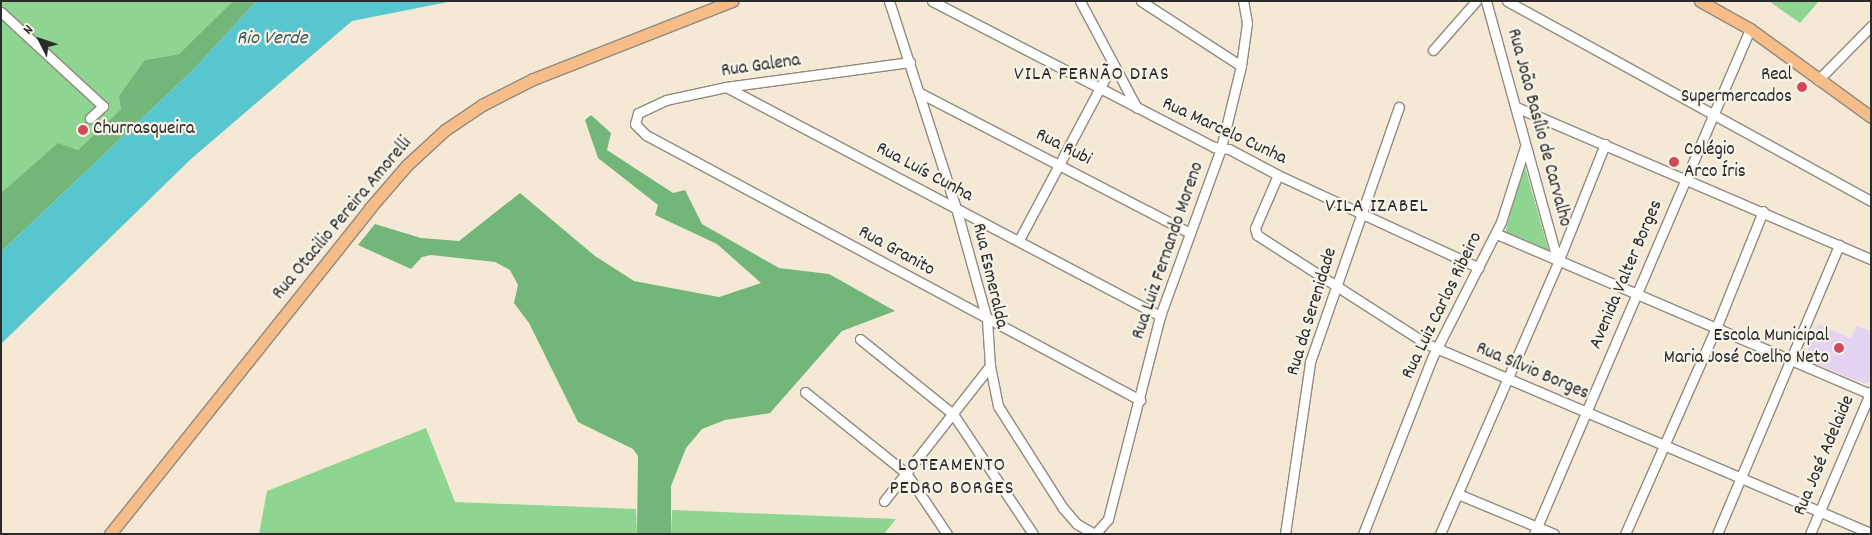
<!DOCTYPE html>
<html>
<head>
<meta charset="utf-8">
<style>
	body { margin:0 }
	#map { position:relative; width:1872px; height:535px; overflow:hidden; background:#f5e9d6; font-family:Dekko,sans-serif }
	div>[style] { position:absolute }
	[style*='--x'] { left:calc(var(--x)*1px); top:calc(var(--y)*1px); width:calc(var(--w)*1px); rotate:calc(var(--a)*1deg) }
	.built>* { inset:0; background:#e4d3f2 }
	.green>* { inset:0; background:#8dd590 }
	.forest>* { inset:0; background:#72b67a }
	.water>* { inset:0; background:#58c6cf }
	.roads { filter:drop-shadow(1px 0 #908a80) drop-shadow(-1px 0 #908a80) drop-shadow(0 1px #908a80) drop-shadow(0 -1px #908a80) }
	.minor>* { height:9px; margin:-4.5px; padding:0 4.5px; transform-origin:4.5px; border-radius:4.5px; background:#fff }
	.major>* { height:11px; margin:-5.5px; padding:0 5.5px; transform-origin:5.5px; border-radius:5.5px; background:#f7bd88 }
	.dots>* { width:14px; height:14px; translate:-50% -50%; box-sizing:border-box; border:2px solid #f7f3e8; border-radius:50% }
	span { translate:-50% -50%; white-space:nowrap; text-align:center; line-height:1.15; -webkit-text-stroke:4.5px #f7f3e8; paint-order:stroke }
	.street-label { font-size:19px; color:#2b2b2b }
	.poi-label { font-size:19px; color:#2b2b2b }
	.right { translate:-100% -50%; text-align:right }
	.left { translate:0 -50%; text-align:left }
	.water-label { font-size:20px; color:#385a5c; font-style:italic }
	.neighbourhood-label { font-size:20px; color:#2b2b2b; letter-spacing:1px }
	.frame { position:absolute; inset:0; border:2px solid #2b2b2b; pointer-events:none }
	.north { position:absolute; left:15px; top:15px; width:50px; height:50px; -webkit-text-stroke:4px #f7f3e8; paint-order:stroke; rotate:311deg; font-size:14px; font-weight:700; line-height:20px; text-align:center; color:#2b2b2b }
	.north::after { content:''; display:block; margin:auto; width:18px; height:22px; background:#2b2b2b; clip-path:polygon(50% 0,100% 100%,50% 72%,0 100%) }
</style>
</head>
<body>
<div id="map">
	<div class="built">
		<i style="clip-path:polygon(1818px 324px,1851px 338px,1857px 326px,1871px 331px,1870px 382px,1865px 384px,1804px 359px)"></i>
	</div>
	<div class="green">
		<i style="clip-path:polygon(1px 1px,233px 1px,179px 54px,145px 60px,121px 109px,78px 150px,58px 144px,1px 193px)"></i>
		<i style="clip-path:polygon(1769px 1px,1819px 1px,1800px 23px)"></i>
		<i style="clip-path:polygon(1524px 163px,1549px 252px,1505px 233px)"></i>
		<i style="clip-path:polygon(426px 428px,455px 502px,636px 509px,637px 534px,259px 534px,267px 491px)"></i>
		<i style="clip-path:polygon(672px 510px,896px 519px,884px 534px,671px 534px)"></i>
	</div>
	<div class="forest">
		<i style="clip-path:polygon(233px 1px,257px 1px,194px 69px,1px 252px,1px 193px,58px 143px,78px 150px,121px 109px,119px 96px,145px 60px,179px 54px)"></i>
		<i style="clip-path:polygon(591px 115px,611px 133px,607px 150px,673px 193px,685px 190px,702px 224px,779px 268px,829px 274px,895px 311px,842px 331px,770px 413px,725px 420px,702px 429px,686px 448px,671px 486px,671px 534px,637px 534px,638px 456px,633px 449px,578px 422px,529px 323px,514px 303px,518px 285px,510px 270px,495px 262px,431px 255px,422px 257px,411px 269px,358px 245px,375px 224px,421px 238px,459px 241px,520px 193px,595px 256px,634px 281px,719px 297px,761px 283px,717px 244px,655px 215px,658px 205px,598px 158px,585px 120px)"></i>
	</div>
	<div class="water">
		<i style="clip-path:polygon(257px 1px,453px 1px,352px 21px,191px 159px,1px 344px,1px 252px,194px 69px)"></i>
	</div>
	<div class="roads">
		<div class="minor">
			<i style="--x:889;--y:1;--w:218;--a:72.1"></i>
			<i style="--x:956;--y:208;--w:116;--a:74.5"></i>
			<i style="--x:987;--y:320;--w:46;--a:86.3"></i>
			<i style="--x:990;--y:366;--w:41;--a:78.7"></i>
			<i style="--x:998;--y:406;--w:121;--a:57.5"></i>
			<i style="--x:1063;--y:508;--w:21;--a:49"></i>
			<i style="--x:1077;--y:524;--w:20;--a:30"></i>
			<i style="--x:932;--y:1;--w:318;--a:27.4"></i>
			<i style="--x:1214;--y:147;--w:15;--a:8"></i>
			<i style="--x:1229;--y:149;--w:55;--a:28"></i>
			<i style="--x:1278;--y:175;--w:221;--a:24.8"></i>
			<i style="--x:1080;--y:1;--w:121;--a:62"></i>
			<i style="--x:1141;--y:1;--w:119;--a:33"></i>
			<i style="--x:1486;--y:1;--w:271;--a:74.6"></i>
			<i style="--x:1507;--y:1;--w:415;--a:28.8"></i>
			<i style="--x:1;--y:12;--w:139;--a:42.7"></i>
			<i style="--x:103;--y:106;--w:18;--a:137"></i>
			<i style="--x:1433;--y:50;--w:65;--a:-48.7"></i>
			<i style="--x:910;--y:62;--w:186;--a:172.3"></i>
			<i style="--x:726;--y:87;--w:61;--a:167.8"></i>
			<i style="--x:666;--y:100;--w:31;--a:155"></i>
			<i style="--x:638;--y:113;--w:11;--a:105"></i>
			<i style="--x:635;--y:124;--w:16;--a:45"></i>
			<i style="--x:646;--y:135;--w:561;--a:28.21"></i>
			<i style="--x:1818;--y:80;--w:76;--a:-45.5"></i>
			<i style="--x:726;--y:87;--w:491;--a:27.8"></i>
			<i style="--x:920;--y:93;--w:304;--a:27.4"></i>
			<i style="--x:1516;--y:107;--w:386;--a:23.2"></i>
			<i style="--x:1278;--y:175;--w:58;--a:113.5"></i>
			<i style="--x:1255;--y:228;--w:7;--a:74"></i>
			<i style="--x:1257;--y:235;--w:202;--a:32.7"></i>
			<i style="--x:1427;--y:344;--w:483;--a:23.1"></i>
			<i style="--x:1497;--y:234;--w:407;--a:23.2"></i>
			<i style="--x:1019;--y:240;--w:198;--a:-62"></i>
			<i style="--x:860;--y:339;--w:119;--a:38.9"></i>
			<i style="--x:953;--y:414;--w:144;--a:56.3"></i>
			<i style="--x:805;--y:392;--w:129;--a:38.7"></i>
			<i style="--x:906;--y:473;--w:73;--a:56.1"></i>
			<i style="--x:1458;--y:494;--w:104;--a:22.6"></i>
			<i style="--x:884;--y:501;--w:172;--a:-51.9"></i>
			<i style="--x:1095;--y:534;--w:20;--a:-49"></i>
			<i style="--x:1108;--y:519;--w:210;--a:-75.6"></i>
			<i style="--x:1160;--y:316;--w:179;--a:-70"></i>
			<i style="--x:1221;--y:148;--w:84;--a:-76.3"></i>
			<i style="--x:1241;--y:66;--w:43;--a:-82.1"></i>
			<i style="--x:1247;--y:23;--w:22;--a:-100"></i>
			<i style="--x:1285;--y:534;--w:174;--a:-81.7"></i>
			<i style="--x:1310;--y:362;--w:270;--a:-70.8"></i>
			<i style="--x:1363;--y:534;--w:189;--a:-68.6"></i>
			<i style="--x:1432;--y:358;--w:153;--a:-63.1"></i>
			<i style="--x:1501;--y:222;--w:79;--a:-72.3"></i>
			<i style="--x:1440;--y:534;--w:296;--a:-66.5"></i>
			<i style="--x:1558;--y:262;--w:127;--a:-68.3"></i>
			<i style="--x:1534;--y:534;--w:549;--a:-66.84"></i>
			<i style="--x:1625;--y:534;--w:225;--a:-66.2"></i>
			<i style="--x:1716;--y:328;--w:126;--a:-68.1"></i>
			<i style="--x:1717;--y:534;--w:314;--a:-67.1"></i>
			<i style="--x:1810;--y:534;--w:155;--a:-66.9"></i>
		</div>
		<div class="major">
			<i style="--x:1700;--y:1;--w:57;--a:29.2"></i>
			<i style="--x:1750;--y:29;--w:150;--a:36"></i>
			<i style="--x:110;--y:534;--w:416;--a:-51.4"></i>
			<i style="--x:369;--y:209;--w:58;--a:-49.2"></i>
			<i style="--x:407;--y:165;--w:52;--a:-42.6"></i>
			<i style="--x:445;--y:130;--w:45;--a:-34"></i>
			<i style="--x:482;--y:105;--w:57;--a:-27"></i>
			<i style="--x:533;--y:79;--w:214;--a:-21.4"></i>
		</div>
	</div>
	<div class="dots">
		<i style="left:1802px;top:87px;background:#d1495b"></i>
		<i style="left:83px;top:130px;background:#d1495b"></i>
		<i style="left:1674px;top:162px;background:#d1495b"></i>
		<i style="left:1839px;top:348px;background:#d1495b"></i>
	</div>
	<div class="street-label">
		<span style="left:761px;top:67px;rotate:-8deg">Rua Galena</span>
		<span style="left:1538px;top:128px;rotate:75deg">Rua João Basílio de Carvalho</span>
		<span style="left:1224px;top:132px;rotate:25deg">Rua Marcelo Cunha</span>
		<span style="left:1063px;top:148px;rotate:27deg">Rua Rubi</span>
		<span style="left:924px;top:173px;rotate:28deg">Rua Luís Cunha</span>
		<span style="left:343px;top:219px;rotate:-50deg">Rua Otacilio Pereira Amorelli</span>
		<span style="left:1169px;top:251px;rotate:-71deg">Rua Luiz Fernando Moreno</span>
		<span style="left:896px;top:252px;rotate:29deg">Rua Granito</span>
		<span style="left:1627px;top:275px;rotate:-67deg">Avenida Valter Borges</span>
		<span style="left:989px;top:276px;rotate:77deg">Rua Esmeralda</span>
		<span style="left:1443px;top:306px;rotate:-64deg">Rua Luiz Carlos Ribeiro</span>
		<span style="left:1313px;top:312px;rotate:-73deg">Rua da Serenidade</span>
		<span style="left:1532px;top:372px;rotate:23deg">Rua Sílvio Borges</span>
		<span style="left:1825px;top:456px;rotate:-67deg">Rua José Adelaide</span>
	</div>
	<div class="poi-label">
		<span class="right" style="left:1792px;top:87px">Real<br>Supermercados</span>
		<span class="left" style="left:93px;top:130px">Churrasqueira</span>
		<span class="left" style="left:1684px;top:162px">Colégio<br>Arco Íris</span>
		<span class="right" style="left:1829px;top:348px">Escola Municipal<br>Maria José Coelho Neto</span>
	</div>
	<div class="water-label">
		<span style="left:272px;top:39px">Rio Verde</span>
	</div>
	<div class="neighbourhood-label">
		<span style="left:1092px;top:75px">VILA FERNÃO DIAS</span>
		<span style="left:1377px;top:207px">VILA IZABEL</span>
		<span style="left:952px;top:478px">LOTEAMENTO<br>PEDRO BORGES</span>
	</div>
	<div class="frame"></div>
	<div class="north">N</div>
</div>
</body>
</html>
